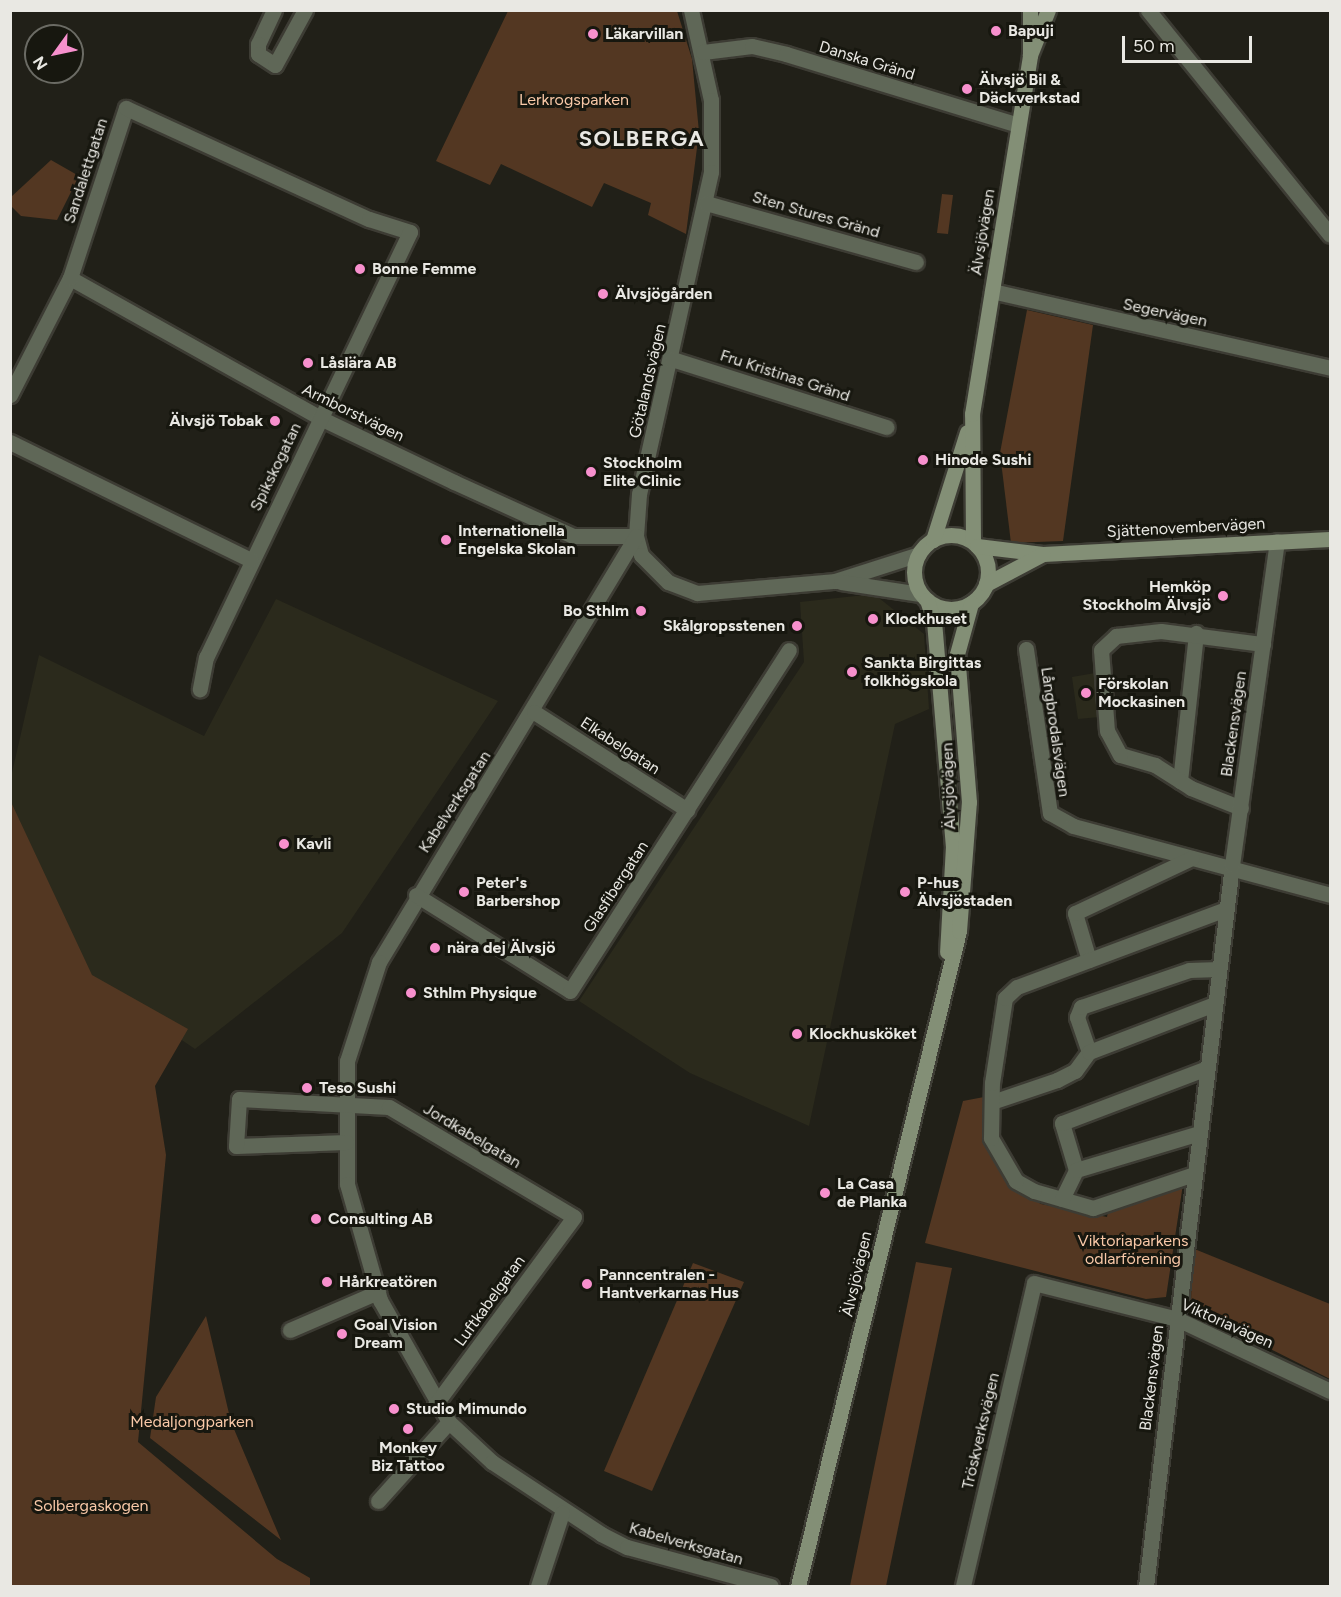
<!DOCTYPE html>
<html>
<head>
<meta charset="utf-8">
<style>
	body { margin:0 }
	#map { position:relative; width:1341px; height:1597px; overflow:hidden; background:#212018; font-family:Figtree,sans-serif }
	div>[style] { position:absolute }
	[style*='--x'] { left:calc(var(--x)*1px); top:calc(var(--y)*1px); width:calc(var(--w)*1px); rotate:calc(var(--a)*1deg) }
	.built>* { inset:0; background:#2b2a1c }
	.green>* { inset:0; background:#533722 }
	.roads { filter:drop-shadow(2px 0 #3d3c34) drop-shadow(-2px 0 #3d3c34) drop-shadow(0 2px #3d3c34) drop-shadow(0 -2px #3d3c34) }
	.street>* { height:15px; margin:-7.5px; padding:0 7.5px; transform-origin:7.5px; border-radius:7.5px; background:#5f6757 }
	.secondary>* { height:15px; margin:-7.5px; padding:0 7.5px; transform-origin:7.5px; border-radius:7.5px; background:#838f76 }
	.secondary>.ring { margin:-7.5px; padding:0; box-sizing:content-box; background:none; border:15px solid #838f76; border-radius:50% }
	.dots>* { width:16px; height:16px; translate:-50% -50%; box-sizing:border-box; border:3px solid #17170f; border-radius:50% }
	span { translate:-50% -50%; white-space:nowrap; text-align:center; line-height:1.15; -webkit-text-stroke:6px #17170f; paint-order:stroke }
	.poi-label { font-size:16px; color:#e9e8e3; font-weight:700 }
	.left { translate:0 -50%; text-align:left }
	.right { translate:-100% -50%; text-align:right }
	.street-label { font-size:16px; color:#e9e8e3 }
	.park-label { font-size:16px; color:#fac9a8 }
	.district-label { font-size:22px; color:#e9e8e3; font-weight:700; letter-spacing:1.5px }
	.frame { position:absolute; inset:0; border:12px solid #e9e8e3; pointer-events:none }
	.north { position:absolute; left:24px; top:24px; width:60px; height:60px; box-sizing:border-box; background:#17170f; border:2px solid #6b6b64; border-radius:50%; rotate:237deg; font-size:16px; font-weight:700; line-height:24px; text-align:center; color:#e9e8e3 }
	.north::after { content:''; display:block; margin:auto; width:21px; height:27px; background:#f790cd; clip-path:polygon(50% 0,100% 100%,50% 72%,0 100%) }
	.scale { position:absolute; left:1122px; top:36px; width:130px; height:27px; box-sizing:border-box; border:3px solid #e9e8e3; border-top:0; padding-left:8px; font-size:18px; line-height:21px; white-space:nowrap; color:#e9e8e3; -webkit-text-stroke:4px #17170f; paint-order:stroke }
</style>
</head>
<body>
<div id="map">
	<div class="built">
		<i style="clip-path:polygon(874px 594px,924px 634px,929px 709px,895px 724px,809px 1126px,690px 1073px,579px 1001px,804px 662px,800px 602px)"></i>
		<i style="clip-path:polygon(276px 599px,498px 701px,342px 933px,195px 1049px,86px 975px,11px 825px,11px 777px,39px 655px,204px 736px)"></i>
		<i style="clip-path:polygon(1095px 673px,1099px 717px,1078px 719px,1072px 677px)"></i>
	</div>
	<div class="green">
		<i style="clip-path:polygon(508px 11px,677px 11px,692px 59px,699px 132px,686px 234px,648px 215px,651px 203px,604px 183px,592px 207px,501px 164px,490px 185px,436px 161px)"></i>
		<i style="clip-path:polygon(51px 160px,79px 176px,57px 220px,21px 216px,11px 206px,11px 197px)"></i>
		<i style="clip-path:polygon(942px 194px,953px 195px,948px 234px,937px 233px)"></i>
		<i style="clip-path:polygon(1027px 310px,1093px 325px,1063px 541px,1011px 543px,1000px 453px)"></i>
		<i style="clip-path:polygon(11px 802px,92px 975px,188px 1029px,155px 1086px,166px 1155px,138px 1442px,277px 1559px,310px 1578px,310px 1586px,11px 1586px)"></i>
		<i style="clip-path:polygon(984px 1097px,986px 1138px,996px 1165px,1010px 1185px,1041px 1204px,1107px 1217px,1110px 1201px,1183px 1184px,1166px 1297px,1146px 1299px,925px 1243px,963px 1101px)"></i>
		<i style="clip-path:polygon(1192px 1248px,1330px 1304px,1330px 1379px,1191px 1309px)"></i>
		<i style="clip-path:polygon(916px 1262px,952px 1268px,886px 1586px,850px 1586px)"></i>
		<i style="clip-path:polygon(693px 1263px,744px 1282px,652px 1491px,604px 1471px)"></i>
		<i style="clip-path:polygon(206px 1316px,231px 1422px,281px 1540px,150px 1438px,156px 1397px)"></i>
	</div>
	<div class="roads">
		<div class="street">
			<i style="--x:274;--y:10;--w:38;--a:115"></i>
			<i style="--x:258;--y:44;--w:10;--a:90"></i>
			<i style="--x:258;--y:54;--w:20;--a:33"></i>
			<i style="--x:275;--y:65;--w:63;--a:-61.4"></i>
			<i style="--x:691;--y:10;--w:92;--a:77.5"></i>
			<i style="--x:711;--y:100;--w:72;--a:90"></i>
			<i style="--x:711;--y:172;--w:330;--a:102.6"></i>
			<i style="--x:639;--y:494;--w:42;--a:94.1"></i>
			<i style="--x:636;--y:536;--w:20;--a:75"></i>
			<i style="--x:641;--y:555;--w:38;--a:45"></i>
			<i style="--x:668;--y:582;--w:31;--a:21"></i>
			<i style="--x:697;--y:593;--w:139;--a:-5"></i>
			<i style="--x:835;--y:581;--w:88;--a:-17.8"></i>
			<i style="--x:1148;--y:10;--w:289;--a:51"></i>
			<i style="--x:703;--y:52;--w:49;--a:-7"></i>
			<i style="--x:752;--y:46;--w:35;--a:13"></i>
			<i style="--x:786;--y:54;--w:243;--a:17"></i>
			<i style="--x:706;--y:203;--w:218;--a:15.7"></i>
			<i style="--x:70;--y:278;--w:287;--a:29.2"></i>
			<i style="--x:320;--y:418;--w:148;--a:25.5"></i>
			<i style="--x:454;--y:482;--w:131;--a:24.4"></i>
			<i style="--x:573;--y:536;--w:63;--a:0"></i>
			<i style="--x:992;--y:291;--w:347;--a:12.8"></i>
			<i style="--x:672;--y:359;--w:225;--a:17.6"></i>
			<i style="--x:10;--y:395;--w:131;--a:-62.9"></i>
			<i style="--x:70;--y:278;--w:179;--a:-71.8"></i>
			<i style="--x:126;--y:108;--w:267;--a:24.6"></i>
			<i style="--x:369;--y:219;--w:43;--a:17.6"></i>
			<i style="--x:410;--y:232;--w:471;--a:115.6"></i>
			<i style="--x:206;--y:657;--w:33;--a:101"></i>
			<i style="--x:10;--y:442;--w:268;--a:26.1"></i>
			<i style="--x:636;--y:536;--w:498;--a:121.1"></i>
			<i style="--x:379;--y:962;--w:104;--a:107.9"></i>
			<i style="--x:347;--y:1061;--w:123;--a:90"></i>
			<i style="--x:347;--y:1184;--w:121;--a:74.1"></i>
			<i style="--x:380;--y:1300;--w:140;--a:60.5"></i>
			<i style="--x:449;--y:1422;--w:59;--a:42.9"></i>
			<i style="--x:492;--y:1462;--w:131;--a:33.4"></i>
			<i style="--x:601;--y:1534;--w:29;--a:27"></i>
			<i style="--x:627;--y:1547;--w:149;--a:15.2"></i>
			<i style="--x:841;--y:582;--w:80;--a:8.6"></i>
			<i style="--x:1026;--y:649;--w:166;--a:81.7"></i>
			<i style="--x:1050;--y:813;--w:26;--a:29"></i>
			<i style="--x:1073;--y:826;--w:266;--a:15"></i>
			<i style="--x:534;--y:712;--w:182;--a:32.6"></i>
			<i style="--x:1180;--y:781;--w:149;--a:-83.8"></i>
			<i style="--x:1241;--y:808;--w:54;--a:-158.2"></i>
			<i style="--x:1191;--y:788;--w:43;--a:-147.4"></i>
			<i style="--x:1155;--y:765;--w:36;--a:-164"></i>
			<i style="--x:1120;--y:755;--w:27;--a:-118"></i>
			<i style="--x:1107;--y:731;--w:81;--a:-94.2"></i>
			<i style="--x:1101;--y:650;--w:21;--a:-43"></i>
			<i style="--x:1116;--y:636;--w:45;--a:-6.3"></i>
			<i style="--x:1161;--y:631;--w:103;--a:7.3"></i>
			<i style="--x:416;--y:895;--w:181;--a:31.9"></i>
			<i style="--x:570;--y:991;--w:405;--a:-57.3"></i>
			<i style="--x:1089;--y:960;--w:49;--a:-106.6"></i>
			<i style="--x:1075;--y:913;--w:129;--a:-25.2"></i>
			<i style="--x:1089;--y:1052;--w:37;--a:-109"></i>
			<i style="--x:1077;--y:1017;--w:11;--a:-68"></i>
			<i style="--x:1081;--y:1007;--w:114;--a:-18.9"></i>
			<i style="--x:1189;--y:970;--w:30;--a:-2"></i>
			<i style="--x:992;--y:1102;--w:69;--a:-18.7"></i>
			<i style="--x:1057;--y:1080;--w:20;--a:-27"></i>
			<i style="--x:1075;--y:1071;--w:24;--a:-54"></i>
			<i style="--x:1089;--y:1052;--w:135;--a:-20.9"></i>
			<i style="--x:346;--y:1142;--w:110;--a:177.9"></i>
			<i style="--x:236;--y:1146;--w:47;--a:-86.3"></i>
			<i style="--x:239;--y:1099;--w:150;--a:3.1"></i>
			<i style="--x:389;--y:1107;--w:215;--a:30.7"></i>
			<i style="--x:574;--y:1217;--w:234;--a:126.5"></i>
			<i style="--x:1076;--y:1170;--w:49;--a:-106.6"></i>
			<i style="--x:1062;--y:1123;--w:155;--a:-20.8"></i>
			<i style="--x:1194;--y:1174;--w:107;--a:161.4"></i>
			<i style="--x:1093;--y:1208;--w:61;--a:-163.9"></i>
			<i style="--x:1034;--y:1191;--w:21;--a:-151"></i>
			<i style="--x:1016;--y:1181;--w:50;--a:-120.2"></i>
			<i style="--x:991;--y:1138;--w:55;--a:-89"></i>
			<i style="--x:992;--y:1083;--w:86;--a:-81.3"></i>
			<i style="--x:1005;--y:998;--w:16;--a:-43"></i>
			<i style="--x:1017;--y:987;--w:223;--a:-20.5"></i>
			<i style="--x:1062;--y:1199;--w:32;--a:-64"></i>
			<i style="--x:1076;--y:1170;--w:128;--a:-16.7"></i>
			<i style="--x:290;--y:1330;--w:96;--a:-23.4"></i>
			<i style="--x:378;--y:1501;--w:106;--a:-48.1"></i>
			<i style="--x:538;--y:1586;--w:77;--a:-71.8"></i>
			<i style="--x:963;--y:1586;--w:311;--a:-76.8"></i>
			<i style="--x:1034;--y:1283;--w:147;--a:14.1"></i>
			<i style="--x:1177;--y:1319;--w:169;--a:25.2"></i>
			<i style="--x:1146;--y:1586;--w:726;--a:-83.2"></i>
			<i style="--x:1232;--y:865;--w:327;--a:-82.1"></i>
		</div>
		<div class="secondary">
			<i style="--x:1030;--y:55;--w:48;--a:-68.2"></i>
			<i class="ring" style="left:914px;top:535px;width:59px;height:59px"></i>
			<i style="--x:933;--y:540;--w:113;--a:-72.5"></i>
			<i style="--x:973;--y:542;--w:128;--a:-90.4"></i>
			<i style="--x:972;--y:414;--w:364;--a:-80.8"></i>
			<i style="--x:1030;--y:55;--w:45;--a:-90"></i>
			<i style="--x:977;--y:546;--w:66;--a:6.9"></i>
			<i style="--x:1043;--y:554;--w:287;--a:-3"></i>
			<i style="--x:986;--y:584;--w:64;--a:-27.8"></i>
			<i style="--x:927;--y:600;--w:22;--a:72"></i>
			<i style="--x:934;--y:621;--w:226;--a:85.2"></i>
			<i style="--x:953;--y:846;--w:106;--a:93.2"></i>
			<i style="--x:798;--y:1586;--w:674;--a:-76.19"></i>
			<i style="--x:959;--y:931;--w:129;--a:-85.6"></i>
			<i style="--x:969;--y:802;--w:148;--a:-94.6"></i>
			<i style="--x:957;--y:654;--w:53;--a:-74.6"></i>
		</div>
	</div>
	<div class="dots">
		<i style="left:996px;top:31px;background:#f790cd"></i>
		<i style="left:593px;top:34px;background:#f790cd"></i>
		<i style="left:967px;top:89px;background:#f790cd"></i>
		<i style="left:360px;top:269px;background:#f790cd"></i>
		<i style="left:603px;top:294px;background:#f790cd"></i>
		<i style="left:308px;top:363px;background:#f790cd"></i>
		<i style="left:275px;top:421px;background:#f790cd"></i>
		<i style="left:923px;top:460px;background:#f790cd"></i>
		<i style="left:591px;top:472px;background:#f790cd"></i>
		<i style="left:446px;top:540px;background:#f790cd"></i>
		<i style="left:1223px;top:596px;background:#f790cd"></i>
		<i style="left:641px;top:611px;background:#f790cd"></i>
		<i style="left:873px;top:619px;background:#f790cd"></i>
		<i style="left:797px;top:626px;background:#f790cd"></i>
		<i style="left:852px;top:672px;background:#f790cd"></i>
		<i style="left:1086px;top:693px;background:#f790cd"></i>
		<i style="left:284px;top:844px;background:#f790cd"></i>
		<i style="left:464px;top:892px;background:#f790cd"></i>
		<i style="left:905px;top:892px;background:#f790cd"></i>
		<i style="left:435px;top:948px;background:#f790cd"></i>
		<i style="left:411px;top:993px;background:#f790cd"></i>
		<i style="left:797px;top:1034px;background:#f790cd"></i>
		<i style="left:307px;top:1088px;background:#f790cd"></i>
		<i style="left:825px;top:1193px;background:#f790cd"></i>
		<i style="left:316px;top:1219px;background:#f790cd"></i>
		<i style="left:327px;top:1282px;background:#f790cd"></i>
		<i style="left:587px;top:1284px;background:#f790cd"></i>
		<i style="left:342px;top:1334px;background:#f790cd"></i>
		<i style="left:394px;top:1409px;background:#f790cd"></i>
		<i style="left:408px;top:1429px;background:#f790cd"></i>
	</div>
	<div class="poi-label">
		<span class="left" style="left:1008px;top:31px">Bapuji</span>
		<span class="left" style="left:605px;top:34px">Läkarvillan</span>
		<span class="left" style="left:979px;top:89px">Älvsjö Bil &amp;<br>Däckverkstad</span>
		<span class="left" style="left:372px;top:269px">Bonne Femme</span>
		<span class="left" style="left:615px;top:294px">Älvsjögården</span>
		<span class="left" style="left:320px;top:363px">Låslära AB</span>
		<span class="right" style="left:263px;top:421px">Älvsjö Tobak</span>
		<span class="left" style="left:935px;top:460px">Hinode Sushi</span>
		<span class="left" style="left:603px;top:472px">Stockholm<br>Elite Clinic</span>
		<span class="left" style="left:458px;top:540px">Internationella<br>Engelska Skolan</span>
		<span class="right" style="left:1211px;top:596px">Hemköp<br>Stockholm Älvsjö</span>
		<span class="right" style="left:629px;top:611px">Bo Sthlm</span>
		<span class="left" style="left:885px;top:619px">Klockhuset</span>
		<span class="right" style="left:785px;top:626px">Skålgropsstenen</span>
		<span class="left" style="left:864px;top:672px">Sankta Birgittas<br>folkhögskola</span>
		<span class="left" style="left:1098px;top:693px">Förskolan<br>Mockasinen</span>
		<span class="left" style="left:296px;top:844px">Kavli</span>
		<span class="left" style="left:476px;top:892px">Peter's<br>Barbershop</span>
		<span class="left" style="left:917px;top:892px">P-hus<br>Älvsjöstaden</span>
		<span class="left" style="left:447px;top:948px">nära dej Älvsjö</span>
		<span class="left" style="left:423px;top:993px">Sthlm Physique</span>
		<span class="left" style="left:809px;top:1034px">Klockhusköket</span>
		<span class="left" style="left:319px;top:1088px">Teso Sushi</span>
		<span class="left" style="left:837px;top:1193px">La Casa<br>de Planka</span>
		<span class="left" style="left:328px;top:1219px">Consulting AB</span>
		<span class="left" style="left:599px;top:1284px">Panncentralen -<br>Hantverkarnas Hus</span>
		<span class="left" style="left:339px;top:1282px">Hårkreatören</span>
		<span class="left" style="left:354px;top:1334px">Goal Vision<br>Dream</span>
		<span class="left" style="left:406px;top:1409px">Studio Mimundo</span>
		<span style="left:408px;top:1457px">Monkey<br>Biz Tattoo</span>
	</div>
	<div class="street-label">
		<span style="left:867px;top:61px;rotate:17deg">Danska Gränd</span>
		<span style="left:86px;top:171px;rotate:-72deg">Sandalettgatan</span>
		<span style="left:816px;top:215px;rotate:16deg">Sten Stures Gränd</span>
		<span style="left:983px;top:232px;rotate:-81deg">Älvsjövägen</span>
		<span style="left:1165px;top:313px;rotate:12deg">Segervägen</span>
		<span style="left:785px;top:376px;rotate:18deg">Fru Kristinas Gränd</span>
		<span style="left:648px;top:381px;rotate:-77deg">Götalandsvägen</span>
		<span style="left:353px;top:413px;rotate:26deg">Armborstvägen</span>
		<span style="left:276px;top:467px;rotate:-64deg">Spikskogatan</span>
		<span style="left:1186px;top:528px;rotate:-3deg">Sjättenovembervägen</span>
		<span style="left:1234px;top:724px;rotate:-82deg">Blackensvägen</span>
		<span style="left:1055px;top:732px;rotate:82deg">Långbrodalsvägen</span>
		<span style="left:620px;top:746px;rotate:33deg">Elkabelgatan</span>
		<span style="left:949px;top:786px;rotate:-92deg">Älvsjövägen</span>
		<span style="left:455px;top:802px;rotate:-57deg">Kabelverksgatan</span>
		<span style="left:616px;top:887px;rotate:-57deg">Glasfibergatan</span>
		<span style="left:472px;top:1136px;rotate:31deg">Jordkabelgatan</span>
		<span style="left:857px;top:1274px;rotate:-77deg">Älvsjövägen</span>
		<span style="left:490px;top:1301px;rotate:-54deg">Luftkabelgatan</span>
		<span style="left:1227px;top:1324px;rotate:24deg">Viktoriavägen</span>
		<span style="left:1152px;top:1378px;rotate:-83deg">Blackensvägen</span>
		<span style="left:981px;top:1431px;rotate:-77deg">Tröskverksvägen</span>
		<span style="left:686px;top:1544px;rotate:16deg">Kabelverksgatan</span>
	</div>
	<div class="park-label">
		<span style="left:574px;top:100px">Lerkrogsparken</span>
		<span style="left:1133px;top:1250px">Viktoriaparkens<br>odlarförening</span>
		<span style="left:192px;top:1422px">Medaljongparken</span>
		<span style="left:91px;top:1506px">Solbergaskogen</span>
	</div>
	<div class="district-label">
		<span style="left:642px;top:139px">SOLBERGA</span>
	</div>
	<div class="frame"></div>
	<div class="north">N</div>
	<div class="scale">50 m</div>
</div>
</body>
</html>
